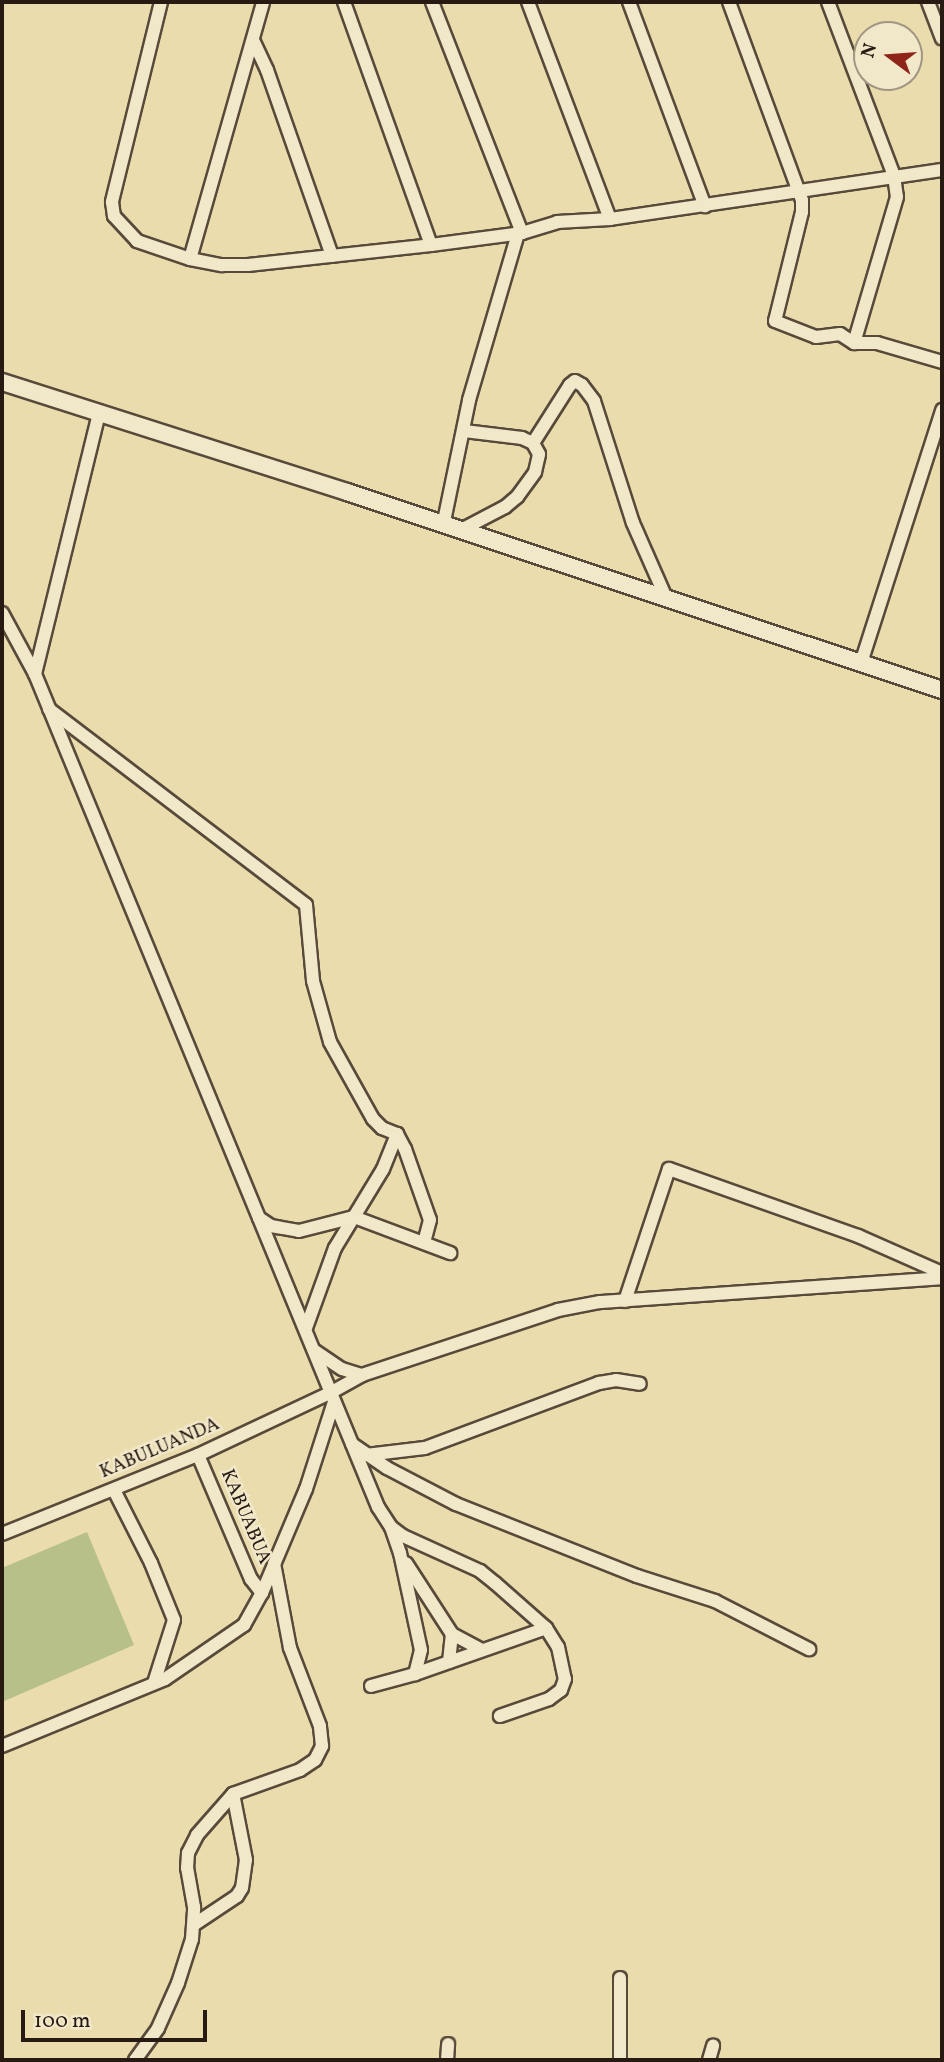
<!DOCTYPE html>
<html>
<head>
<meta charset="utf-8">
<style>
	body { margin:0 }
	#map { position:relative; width:944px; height:2062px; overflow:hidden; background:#eadcad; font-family:Vollkorn,serif }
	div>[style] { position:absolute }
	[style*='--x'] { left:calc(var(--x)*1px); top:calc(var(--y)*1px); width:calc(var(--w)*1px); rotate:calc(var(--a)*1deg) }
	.green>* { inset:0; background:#b7c089 }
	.roads { filter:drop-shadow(2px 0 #584a3a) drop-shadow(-2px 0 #584a3a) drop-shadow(0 2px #584a3a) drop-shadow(0 -2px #584a3a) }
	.street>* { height:12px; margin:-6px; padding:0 6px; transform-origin:6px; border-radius:6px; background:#f1e8ca }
	.secondary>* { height:16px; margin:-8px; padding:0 8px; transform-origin:8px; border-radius:8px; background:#f1e8ca }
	span { translate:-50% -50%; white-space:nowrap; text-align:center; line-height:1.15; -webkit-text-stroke:5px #f1e8ca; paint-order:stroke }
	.street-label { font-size:19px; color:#271a13 }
	.frame { position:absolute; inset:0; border:4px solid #271a13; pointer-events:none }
	.north { position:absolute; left:853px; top:21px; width:70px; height:70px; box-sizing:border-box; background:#f1e8ca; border:2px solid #a09681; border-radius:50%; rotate:286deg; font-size:19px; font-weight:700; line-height:28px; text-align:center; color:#271a13 }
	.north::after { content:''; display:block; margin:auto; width:24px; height:32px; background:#8f2418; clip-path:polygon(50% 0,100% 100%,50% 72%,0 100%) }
	.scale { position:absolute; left:21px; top:2010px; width:186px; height:32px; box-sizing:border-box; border:4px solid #271a13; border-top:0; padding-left:9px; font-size:21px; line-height:24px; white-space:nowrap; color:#271a13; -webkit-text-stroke:5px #f1e8ca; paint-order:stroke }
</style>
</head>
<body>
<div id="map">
	<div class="green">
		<i style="clip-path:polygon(87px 1532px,134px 1645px,2px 1702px,2px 1568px)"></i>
	</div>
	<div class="roads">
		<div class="street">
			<i style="--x:161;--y:2;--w:206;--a:103.8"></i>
			<i style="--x:112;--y:202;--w:14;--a:82"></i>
			<i style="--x:114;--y:216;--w:34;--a:47"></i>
			<i style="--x:137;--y:241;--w:56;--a:18.8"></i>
			<i style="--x:190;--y:259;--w:33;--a:11"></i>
			<i style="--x:222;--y:265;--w:26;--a:0"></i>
			<i style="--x:248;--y:265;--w:184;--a:-6.2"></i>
			<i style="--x:431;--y:245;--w:92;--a:-7.5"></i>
			<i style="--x:522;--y:233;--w:37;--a:-17"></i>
			<i style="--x:557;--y:222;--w:53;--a:-3.2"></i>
			<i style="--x:610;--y:219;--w:336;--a:-8.4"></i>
			<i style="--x:344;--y:2;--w:258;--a:70.3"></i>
			<i style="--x:432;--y:2;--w:248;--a:68.7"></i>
			<i style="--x:528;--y:2;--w:232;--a:69.3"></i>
			<i style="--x:629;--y:2;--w:218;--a:69.6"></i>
			<i style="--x:729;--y:2;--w:211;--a:69.8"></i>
			<i style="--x:802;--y:200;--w:12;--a:90"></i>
			<i style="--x:802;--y:212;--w:112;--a:103.9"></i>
			<i style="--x:775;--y:321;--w:44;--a:21.3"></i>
			<i style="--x:816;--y:337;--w:24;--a:-7"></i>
			<i style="--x:840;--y:334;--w:17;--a:33"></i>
			<i style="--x:854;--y:343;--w:23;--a:0"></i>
			<i style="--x:877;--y:343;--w:68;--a:16.3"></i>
			<i style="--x:828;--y:2;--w:186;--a:69.2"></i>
			<i style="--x:894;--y:176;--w:21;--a:82"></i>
			<i style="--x:897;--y:197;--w:152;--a:106.4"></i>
			<i style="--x:928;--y:2;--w:39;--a:69"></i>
			<i style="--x:253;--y:40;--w:33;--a:65"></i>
			<i style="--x:267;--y:70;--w:197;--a:70.7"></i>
			<i style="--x:190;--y:259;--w:267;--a:-74.1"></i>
			<i style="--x:533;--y:443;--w:69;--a:-57.5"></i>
			<i style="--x:570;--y:385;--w:6;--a:-39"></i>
			<i style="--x:575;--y:381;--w:8;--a:30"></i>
			<i style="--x:582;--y:385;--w:20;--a:53"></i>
			<i style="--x:594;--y:401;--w:128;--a:72.3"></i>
			<i style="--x:633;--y:523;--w:84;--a:66.2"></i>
			<i style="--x:443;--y:526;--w:129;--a:-78.3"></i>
			<i style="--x:469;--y:400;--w:174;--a:-73.6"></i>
			<i style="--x:459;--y:531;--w:52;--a:-27.6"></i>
			<i style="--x:505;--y:507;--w:16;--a:-40"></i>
			<i style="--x:517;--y:497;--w:31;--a:-54"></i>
			<i style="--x:535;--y:472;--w:18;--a:-77"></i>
			<i style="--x:539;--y:454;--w:13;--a:-119"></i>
			<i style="--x:533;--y:443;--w:12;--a:-156"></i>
			<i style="--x:522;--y:438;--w:58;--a:-173.1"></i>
			<i style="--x:2;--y:613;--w:69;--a:61.6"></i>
			<i style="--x:35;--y:674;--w:901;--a:67.62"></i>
			<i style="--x:378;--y:1507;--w:24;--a:57"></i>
			<i style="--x:391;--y:1527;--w:15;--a:37"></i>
			<i style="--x:403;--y:1536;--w:85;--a:24.4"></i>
			<i style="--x:480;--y:1571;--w:19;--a:39"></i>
			<i style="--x:495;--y:1583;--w:68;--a:41.4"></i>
			<i style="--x:546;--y:1628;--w:22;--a:58"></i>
			<i style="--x:558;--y:1647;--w:33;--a:78"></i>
			<i style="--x:565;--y:1679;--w:12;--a:110"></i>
			<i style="--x:561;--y:1690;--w:15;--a:143"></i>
			<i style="--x:549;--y:1699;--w:52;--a:160.9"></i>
			<i style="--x:861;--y:663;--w:266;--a:-72.2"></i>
			<i style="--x:35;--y:674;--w:269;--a:-76.2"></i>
			<i style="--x:49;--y:709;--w:323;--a:37.3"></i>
			<i style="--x:306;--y:905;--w:76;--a:84.7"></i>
			<i style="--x:313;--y:981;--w:63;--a:74.4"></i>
			<i style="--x:330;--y:1042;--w:88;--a:60.8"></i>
			<i style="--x:373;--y:1119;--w:13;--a:45"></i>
			<i style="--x:382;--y:1128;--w:16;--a:22"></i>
			<i style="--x:397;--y:1134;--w:17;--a:62"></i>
			<i style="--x:405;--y:1149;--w:75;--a:70.6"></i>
			<i style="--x:430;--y:1220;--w:23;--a:105"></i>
			<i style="--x:259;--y:1218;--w:14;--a:34"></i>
			<i style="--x:271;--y:1226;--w:28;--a:10"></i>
			<i style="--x:299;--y:1231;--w:57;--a:-14.3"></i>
			<i style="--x:354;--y:1217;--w:103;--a:20.6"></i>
			<i style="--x:625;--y:1301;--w:139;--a:-71.6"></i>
			<i style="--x:669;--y:1169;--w:201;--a:19.5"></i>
			<i style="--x:858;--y:1236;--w:92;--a:23.8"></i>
			<i style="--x:306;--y:1328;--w:85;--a:-70.1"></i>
			<i style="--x:335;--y:1248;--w:92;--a:-58.7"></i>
			<i style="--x:383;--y:1169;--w:38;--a:-68"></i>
			<i style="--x:315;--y:1351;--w:32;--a:34"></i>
			<i style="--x:342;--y:1369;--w:21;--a:17"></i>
			<i style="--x:352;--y:1444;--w:42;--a:34.4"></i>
			<i style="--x:387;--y:1468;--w:78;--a:27.6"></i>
			<i style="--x:456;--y:1504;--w:195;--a:21.7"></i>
			<i style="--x:637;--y:1576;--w:82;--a:17.8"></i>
			<i style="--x:715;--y:1601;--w:106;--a:27.1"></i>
			<i style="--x:198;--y:1455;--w:135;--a:66.9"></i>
			<i style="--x:251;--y:1579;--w:18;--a:52"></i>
			<i style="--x:366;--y:1455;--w:59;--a:-6.8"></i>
			<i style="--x:425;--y:1448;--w:186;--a:-20.5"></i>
			<i style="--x:599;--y:1383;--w:17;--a:-10"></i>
			<i style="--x:616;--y:1380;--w:24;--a:9"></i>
			<i style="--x:114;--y:1490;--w:82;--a:63.1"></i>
			<i style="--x:151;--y:1563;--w:61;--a:68"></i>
			<i style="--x:174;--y:1620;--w:66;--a:107.6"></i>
			<i style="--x:391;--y:1527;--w:28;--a:71"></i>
			<i style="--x:400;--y:1553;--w:99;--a:77.8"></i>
			<i style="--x:421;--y:1650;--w:25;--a:104"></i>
			<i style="--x:2;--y:1534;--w:211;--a:-22"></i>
			<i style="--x:198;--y:1455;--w:146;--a:-25.2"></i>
			<i style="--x:330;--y:1393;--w:37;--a:-29"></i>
			<i style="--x:362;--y:1375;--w:206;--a:-18.3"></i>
			<i style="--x:558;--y:1310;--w:43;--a:-10.8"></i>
			<i style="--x:600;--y:1302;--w:343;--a:-4"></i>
			<i style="--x:406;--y:1563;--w:85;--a:57.1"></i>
			<i style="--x:452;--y:1634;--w:34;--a:28"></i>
			<i style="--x:449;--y:1662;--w:28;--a:-84"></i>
			<i style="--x:371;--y:1686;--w:46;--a:-15.3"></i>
			<i style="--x:415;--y:1674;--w:139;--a:-19.3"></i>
			<i style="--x:2;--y:1746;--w:176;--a:-22.3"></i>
			<i style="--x:165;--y:1679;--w:96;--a:-34.4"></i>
			<i style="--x:244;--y:1625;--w:37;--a:-61"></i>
			<i style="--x:262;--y:1593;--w:113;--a:-67.1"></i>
			<i style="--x:306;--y:1489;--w:91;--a:-72.2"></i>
			<i style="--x:195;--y:1924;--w:50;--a:-33.7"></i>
			<i style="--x:237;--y:1896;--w:9;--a:-58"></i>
			<i style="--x:242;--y:1888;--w:28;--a:-82"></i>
			<i style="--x:246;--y:1860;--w:67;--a:-101.1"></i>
			<i style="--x:135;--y:2060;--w:39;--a:-54"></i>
			<i style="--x:158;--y:2028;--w:49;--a:-66"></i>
			<i style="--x:178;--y:1983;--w:46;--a:-72.3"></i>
			<i style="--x:192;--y:1939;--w:32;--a:-86"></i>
			<i style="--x:194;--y:1907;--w:40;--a:-100"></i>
			<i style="--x:187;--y:1868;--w:15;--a:-86"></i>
			<i style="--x:188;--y:1853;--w:20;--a:-63"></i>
			<i style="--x:197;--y:1835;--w:55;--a:-48.7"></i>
			<i style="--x:233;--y:1794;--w:71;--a:-19.7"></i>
			<i style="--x:300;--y:1770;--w:18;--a:-34"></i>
			<i style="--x:315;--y:1760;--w:16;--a:-63"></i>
			<i style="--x:322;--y:1746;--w:20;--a:-96"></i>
			<i style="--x:320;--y:1726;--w:84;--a:-111"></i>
			<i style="--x:290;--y:1648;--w:86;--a:-100.7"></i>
			<i style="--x:447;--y:2060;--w:16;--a:-86"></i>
			<i style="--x:620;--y:2060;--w:82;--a:-90"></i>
			<i style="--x:709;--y:2060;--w:15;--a:-74"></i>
		</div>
		<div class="secondary">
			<i style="--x:2;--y:382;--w:362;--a:17.7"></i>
			<i style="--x:347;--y:492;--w:627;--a:18.41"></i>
		</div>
	</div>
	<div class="street-label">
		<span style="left:160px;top:1449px;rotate:-23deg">KABULUANDA</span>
		<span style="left:245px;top:1517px;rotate:67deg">KABUABUA</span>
	</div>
	<div class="frame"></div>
	<div class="north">N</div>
	<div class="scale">100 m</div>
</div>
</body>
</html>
